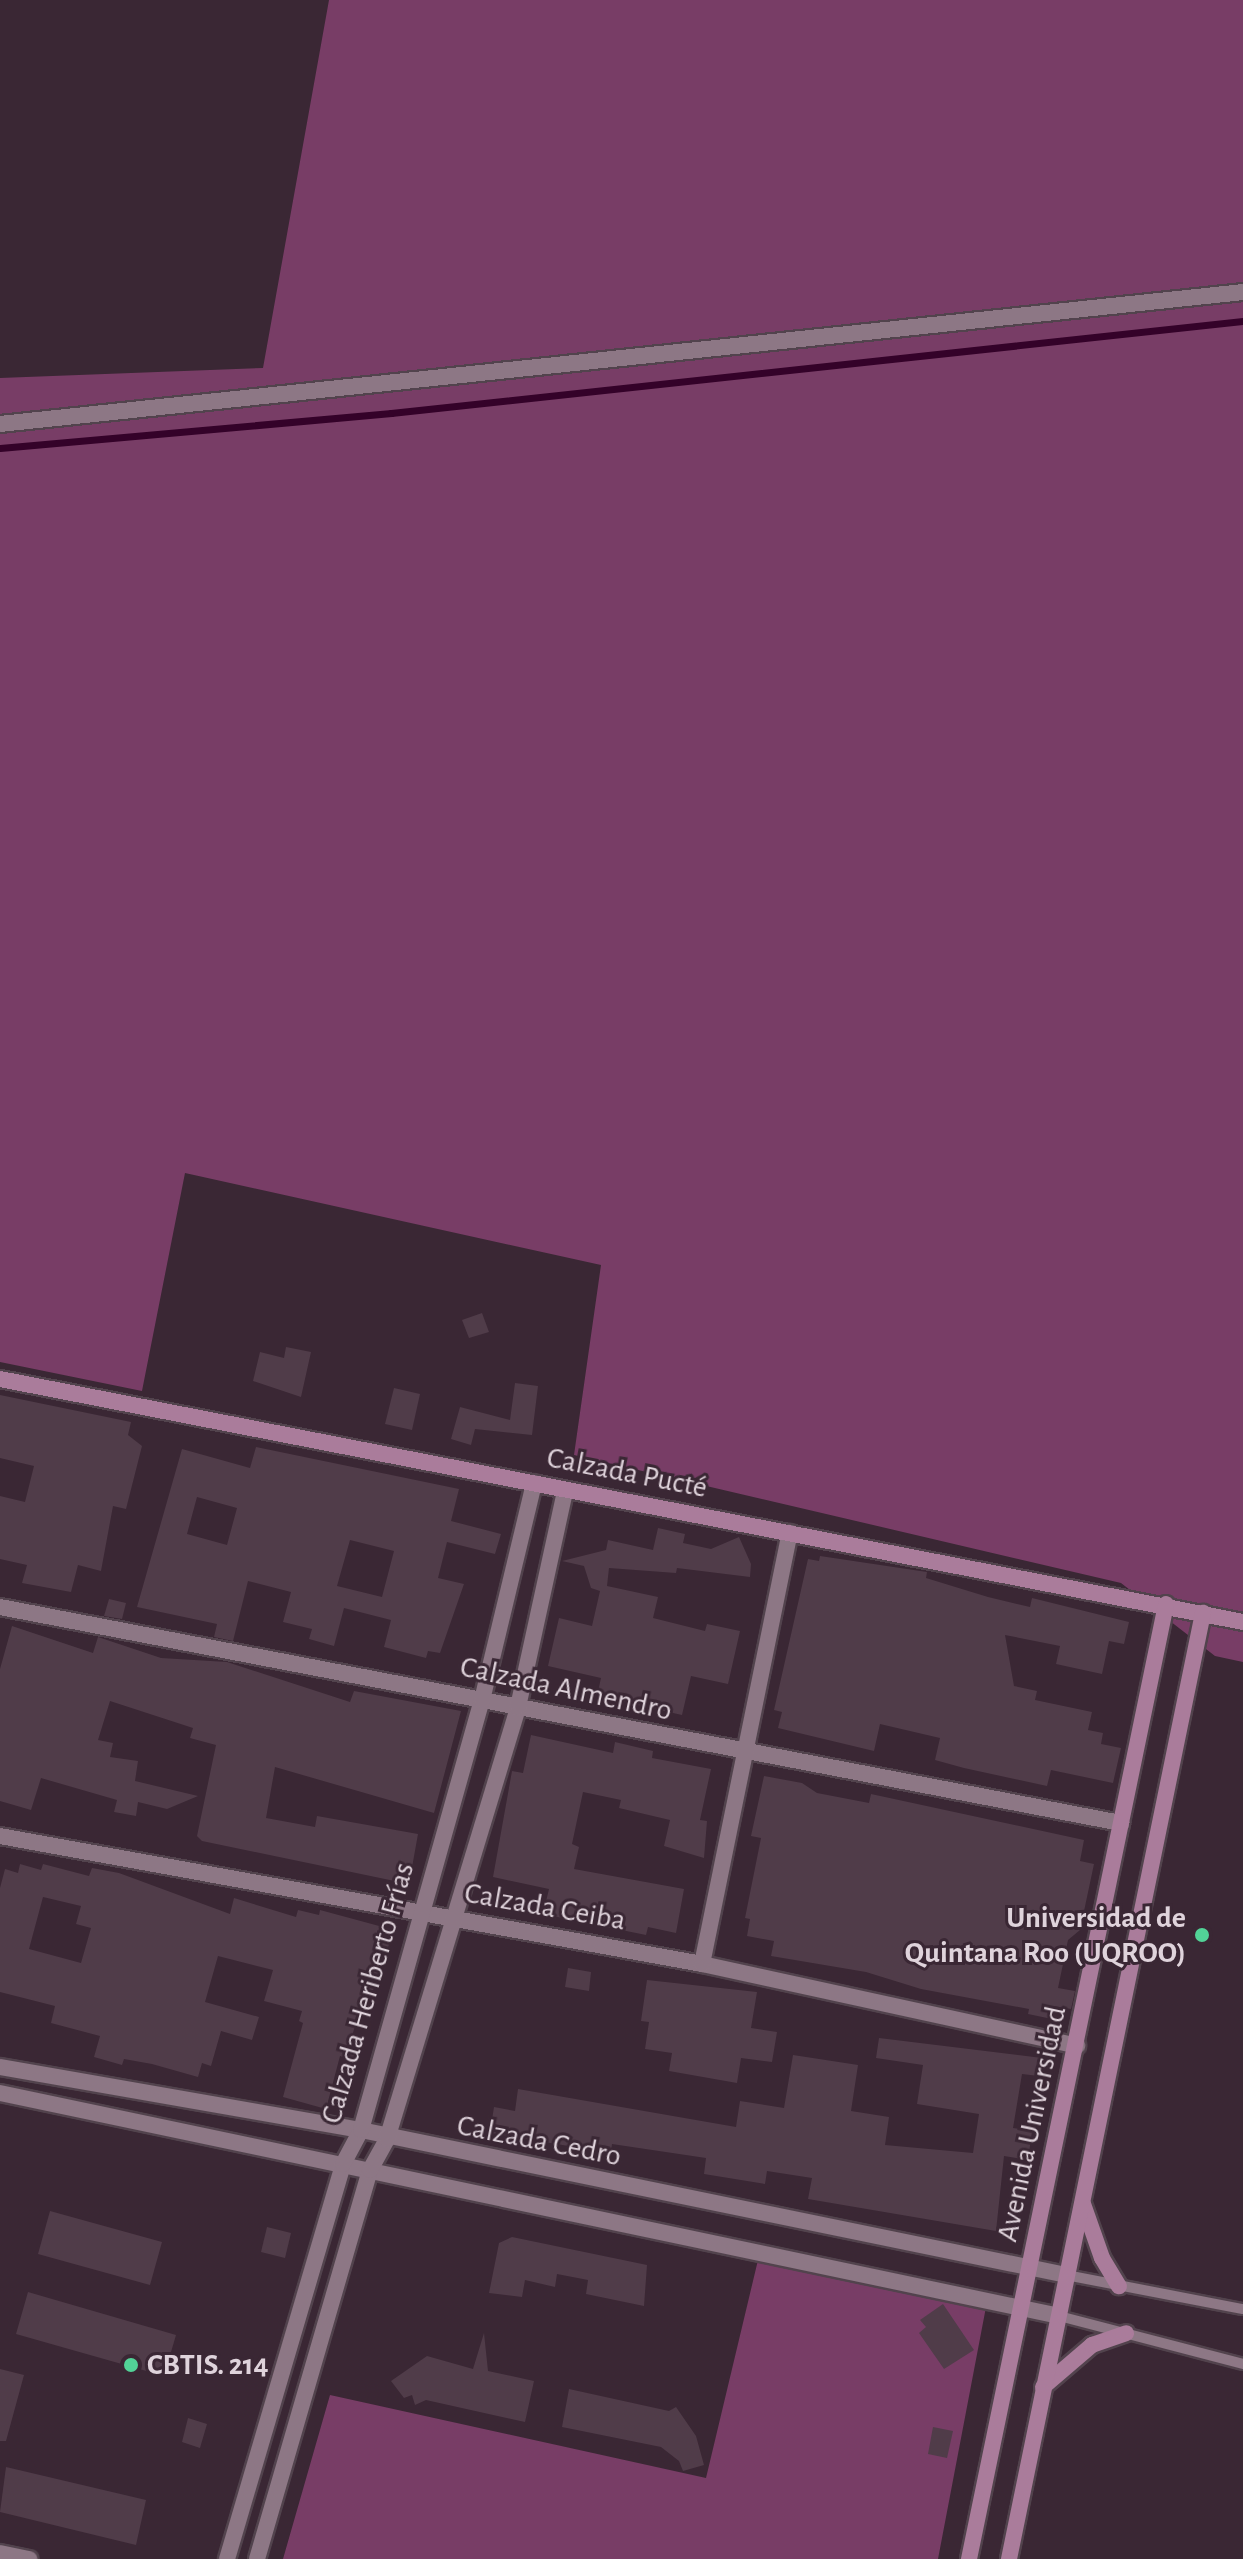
<!DOCTYPE html>
<html>
<head>
<meta charset="utf-8">
<style>
	body { margin:0 }
	#map { position:relative; width:1243px; height:2559px; overflow:hidden; background:#3a2734; font-family:"Alegreya Sans",sans-serif }
	div>[style] { position:absolute }
	[style*='--x'] { left:calc(var(--x)*1px); top:calc(var(--y)*1px); width:calc(var(--w)*1px); rotate:calc(var(--a)*1deg) }
	.green>* { inset:0; background:#783d66 }
	.stream>* { height:7px; margin:-3.5px; padding:0 3.5px; transform-origin:3.5px; border-radius:3.5px; background:#340229 }
	.building>* { inset:0; background:#503c49 }
	.roads { filter:drop-shadow(2px 0 #52434d) drop-shadow(-2px 0 #52434d) drop-shadow(0 2px #52434d) drop-shadow(0 -2px #52434d) }
	.lane>* { height:10px; margin:-5px; padding:0 5px; transform-origin:5px; border-radius:5px; background:#8d7785 }
	.street>* { height:16px; margin:-8px; padding:0 8px; transform-origin:8px; border-radius:8px; background:#8d7785 }
	.secondary>* { height:16px; margin:-8px; padding:0 8px; transform-origin:8px; border-radius:8px; background:#aa7c9b }
	.dots>* { width:22px; height:22px; translate:-50% -50%; box-sizing:border-box; border:4px solid #3a2734; border-radius:50% }
	span { translate:-50% -50%; white-space:nowrap; text-align:center; line-height:1.15; -webkit-text-stroke:6px #3a2734; paint-order:stroke }
	.street-label { font-size:30px; color:#dfd3db }
	.poi-label { font-size:30px; color:#dfd3db; font-weight:700 }
	.right { translate:-100% -50%; text-align:right }
	.left { translate:0 -50%; text-align:left }
</style>
</head>
<body>
<div id="map">
	<div class="green">
		<i style="clip-path:polygon(329px 0,1243px 0,1243px 1662px,1215px 1656px,1121px 1583px,574px 1455px,601px 1265px,185px 1173px,142px 1391px,0 1362px,0 378px,263px 368px)"></i>
		<i style="clip-path:polygon(758px 2260px,986px 2307px,938px 2559px,283px 2559px,330px 2395px,706px 2478px)"></i>
	</div>
	<div class="stream">
		<i style="--x:0;--y:448;--w:393;--a:-5.1"></i>
		<i style="--x:391;--y:413;--w:857;--a:-6.16"></i>
	</div>
	<div class="building">
		<i style="clip-path:polygon(482px 1313px,489px 1332px,469px 1338px,462px 1320px)"></i>
		<i style="clip-path:polygon(286px 1347px,311px 1352px,301px 1397px,253px 1381px,260px 1352px,284px 1358px)"></i>
		<i style="clip-path:polygon(515px 1383px,538px 1386px,532px 1435px,475px 1429px,471px 1445px,451px 1439px,460px 1407px,510px 1420px)"></i>
		<i style="clip-path:polygon(394px 1388px,420px 1394px,412px 1430px,385px 1424px)"></i>
		<i style="clip-path:polygon(0 1395px,131px 1422px,128px 1435px,142px 1446px,126px 1509px,113px 1506px,101px 1571px,78px 1565px,71px 1592px,22px 1583px,27px 1565px,0 1559px,0 1496px,25px 1502px,34px 1466px,0 1458px)"></i>
		<i style="clip-path:polygon(evenodd,256px 1447px,459px 1489px,451px 1521px,501px 1534px,495px 1554px,447px 1542px,438px 1578px,464px 1584px,440px 1653px,428px 1651px,426px 1658px,384px 1647px,391px 1620px,344px 1608px,334px 1646px,309px 1639px,312px 1629px,283px 1622px,291px 1592px,248px 1581px,233px 1641px,214px 1637px,217px 1624px,137px 1607px,182px 1449px,250px 1468px,256px 1447px,197px 1497px,237px 1508px,227px 1545px,187px 1534px,197px 1497px,256px 1447px,350px 1540px,394px 1551px,382px 1597px,337px 1586px,350px 1540px)"></i>
		<i style="clip-path:polygon(658px 1528px,685px 1534px,683px 1543px,711px 1549px,739px 1537px,751px 1564px,750px 1577px,677px 1568px,676px 1573px,609px 1568px,607px 1586px,658px 1597px,653px 1618px,705px 1631px,707px 1624px,740px 1631px,728px 1684px,691px 1676px,682px 1715px,597px 1696px,601px 1678px,548px 1666px,559px 1618px,592px 1626px,600px 1591px,591px 1588px,584px 1566px,562px 1561px,606px 1550px,608px 1540px,653px 1550px)"></i>
		<i style="clip-path:polygon(820px 1556px,927px 1572px,926px 1578px,988px 1597px,1030px 1607px,1032px 1598px,1129px 1622px,1124px 1644px,1109px 1641px,1102px 1674px,1056px 1664px,1060px 1646px,1005px 1635px,1014px 1686px,1037px 1691px,1035px 1700px,1092px 1712px,1088px 1730px,1103px 1733px,1101px 1744px,1121px 1748px,1113px 1783px,1051px 1770px,1047px 1786px,964px 1768px,935px 1760px,940px 1738px,880px 1724px,874px 1751px,778px 1728px,782px 1712px,774px 1710px,808px 1559px,819px 1561px)"></i>
		<i style="clip-path:polygon(109px 1599px,126px 1603px,122px 1619px,104px 1616px)"></i>
		<i style="clip-path:polygon(12px 1626px,93px 1653px,98px 1637px,161px 1658px,227px 1662px,350px 1702px,354px 1691px,461px 1711px,434px 1813px,275px 1767px,266px 1818px,315px 1827px,317px 1816px,418px 1834px,409px 1884px,202px 1841px,197px 1836px,216px 1745px,190px 1738px,193px 1728px,110px 1701px,98px 1740px,113px 1743px,110px 1757px,138px 1761px,135px 1781px,198px 1796px,167px 1809px,138px 1802px,136px 1816px,114px 1812px,117px 1800px,41px 1778px,31px 1810px,0 1801px,0 1669px)"></i>
		<i style="clip-path:polygon(531px 1735px,613px 1753px,615px 1742px,653px 1751px,652px 1758px,711px 1769px,700px 1820px,707px 1821px,704px 1858px,664px 1846px,670px 1820px,619px 1808px,621px 1800px,583px 1792px,572px 1844px,579px 1847px,574px 1869px,684px 1889px,676px 1933px,648px 1927px,646px 1935px,543px 1914px,549px 1889px,493px 1877px,512px 1771px,523px 1773px)"></i>
		<i style="clip-path:polygon(764px 1776px,802px 1783px,817px 1793px,869px 1803px,871px 1794px,1084px 1840px,1080px 1861px,1094px 1864px,1080px 1930px,1068px 1940px,1058px 1988px,1075px 1991px,1071px 2009px,1054px 2006px,1052px 2019px,1028px 2014px,1029px 2009px,921px 1989px,866px 1972px,771px 1956px,774px 1941px,747px 1936px,750px 1919px,745px 1918px,761px 1838px,751px 1836px)"></i>
		<i style="clip-path:polygon(evenodd,20px 1864px,41px 1870px,43px 1864px,89px 1876px,92px 1868px,119px 1873px,230px 1914px,234px 1898px,296px 1917px,298px 1910px,319px 1915px,320px 1910px,394px 1930px,370px 1999px,363px 1997px,351px 2040px,359px 2042px,354px 2060px,340px 2056px,326px 2109px,283px 2097px,303px 2023px,299px 2021px,302px 2011px,264px 2001px,273px 1970px,218px 1956px,205px 2002px,259px 2017px,252px 2040px,221px 2031px,211px 2066px,202px 2063px,198px 2077px,152px 2064px,124px 2059px,122px 2065px,94px 2057px,100px 2036px,51px 2023px,55px 2006px,0 1992px,0 1888px,5px 1869px,18px 1873px,20px 1864px,43px 1897px,81px 1906px,76px 1924px,91px 1928px,81px 1963px,29px 1949px,43px 1897px)"></i>
		<i style="clip-path:polygon(568px 1968px,591px 1972px,589px 1991px,565px 1987px)"></i>
		<i style="clip-path:polygon(647px 1980px,757px 1992px,751px 2028px,777px 2032px,772px 2062px,741px 2058px,737px 2083px,669px 2071px,672px 2053px,645px 2049px,649px 2022px,641px 2021px)"></i>
		<i style="clip-path:polygon(879px 2038px,1042px 2058px,1039px 2076px,1022px 2074px,1013px 2128px,1032px 2131px,1028px 2160px,1004px 2156px,996px 2231px,808px 2199px,812px 2178px,767px 2171px,765px 2184px,704px 2174px,706px 2158px,612px 2144px,611px 2153px,490px 2133px,494px 2107px,515px 2111px,518px 2089px,736px 2127px,740px 2101px,784px 2108px,793px 2055px,858px 2065px,851px 2111px,889px 2117px,885px 2145px,973px 2153px,979px 2114px,917px 2104px,923px 2065px,876px 2058px)"></i>
		<i style="clip-path:polygon(50px 2211px,162px 2242px,150px 2285px,38px 2254px)"></i>
		<i style="clip-path:polygon(267px 2227px,291px 2233px,285px 2258px,261px 2252px)"></i>
		<i style="clip-path:polygon(512px 2237px,647px 2265px,644px 2306px,586px 2294px,588px 2280px,557px 2274px,555px 2287px,525px 2280px,522px 2297px,489px 2293px,499px 2243px)"></i>
		<i style="clip-path:polygon(28px 2292px,176px 2335px,164px 2376px,16px 2334px)"></i>
		<i style="clip-path:polygon(943px 2304px,974px 2350px,944px 2369px,919px 2333px,926px 2327px,920px 2320px)"></i>
		<i style="clip-path:polygon(484px 2333px,488px 2371px,534px 2381px,525px 2422px,426px 2400px,415px 2405px,412px 2395px,404px 2398px,391px 2381px,427px 2356px,473px 2369px)"></i>
		<i style="clip-path:polygon(0 2369px,24px 2375px,6px 2441px,0 2441px)"></i>
		<i style="clip-path:polygon(569px 2389px,669px 2411px,676px 2407px,696px 2436px,704px 2465px,683px 2471px,679px 2461px,661px 2447px,562px 2427px)"></i>
		<i style="clip-path:polygon(188px 2418px,207px 2424px,200px 2448px,182px 2442px)"></i>
		<i style="clip-path:polygon(933px 2427px,953px 2431px,947px 2458px,928px 2454px)"></i>
		<i style="clip-path:polygon(6px 2467px,146px 2500px,136px 2545px,0 2512px)"></i>
	</div>
	<div class="roads">
		<div class="lane">
			<i style="--x:1066;--y:2275;--w:180;--a:10.9"></i>
			<i style="--x:1059;--y:2316;--w:190;--a:14.6"></i>
		</div>
		<div class="street">
			<i style="--x:0;--y:424;--w:1250;--a:-6.06"></i>
			<i style="--x:0;--y:1607;--w:1142;--a:10.91"></i>
			<i style="--x:0;--y:1836;--w:714;--a:10.33"></i>
			<i style="--x:702;--y:1964;--w:384;--a:12.3"></i>
			<i style="--x:702;--y:1964;--w:440;--a:-78.5"></i>
			<i style="--x:0;--y:2067;--w:366;--a:9.9"></i>
			<i style="--x:361;--y:2130;--w:720;--a:11.62"></i>
			<i style="--x:0;--y:2093;--w:1082;--a:11.89"></i>
			<i style="--x:0;--y:2553;--w:30;--a:12"></i>
			<i style="--x:227;--y:2559;--w:412;--a:-73.6"></i>
			<i style="--x:343;--y:2164;--w:38;--a:-62"></i>
			<i style="--x:361;--y:2130;--w:447;--a:-74.3"></i>
			<i style="--x:482;--y:1700;--w:223;--a:-76.5"></i>
			<i style="--x:257;--y:2559;--w:405;--a:-73.8"></i>
			<i style="--x:370;--y:2170;--w:35;--a:-61"></i>
			<i style="--x:387;--y:2139;--w:451;--a:-73.1"></i>
			<i style="--x:518;--y:1707;--w:221;--a:-77.7"></i>
		</div>
		<div class="secondary">
			<i style="--x:0;--y:1379;--w:1267;--a:11.06"></i>
			<i style="--x:1083;--y:2204;--w:57;--a:70.6"></i>
			<i style="--x:1102;--y:2258;--w:33;--a:59"></i>
			<i style="--x:1043;--y:2387;--w:65;--a:-40.6"></i>
			<i style="--x:1092;--y:2345;--w:36;--a:-19"></i>
			<i style="--x:969;--y:2559;--w:975;--a:-78.34"></i>
			<i style="--x:1009;--y:2559;--w:966;--a:-78.41"></i>
		</div>
	</div>
	<div class="dots">
		<i style="left:1202px;top:1935px;background:#52d397"></i>
		<i style="left:131px;top:2365px;background:#52d397"></i>
	</div>
	<div class="street-label">
		<span style="left:627px;top:1473px;rotate:11deg">Calzada Pucté</span>
		<span style="left:566px;top:1689px;rotate:12deg">Calzada Almendro</span>
		<span style="left:545px;top:1907px;rotate:10deg">Calzada Ceiba</span>
		<span style="left:368px;top:1993px;rotate:-74deg">Calzada Heriberto Frías</span>
		<span style="left:1032px;top:2124px;rotate:-78deg">Avenida Universidad</span>
		<span style="left:539px;top:2141px;rotate:11deg">Calzada Cedro</span>
	</div>
	<div class="poi-label">
		<span class="right" style="left:1186px;top:1935px">Universidad de<br>Quintana Roo (UQROO)</span>
		<span class="left" style="left:147px;top:2365px">CBTIS. 214</span>
	</div>
</div>
</body>
</html>
